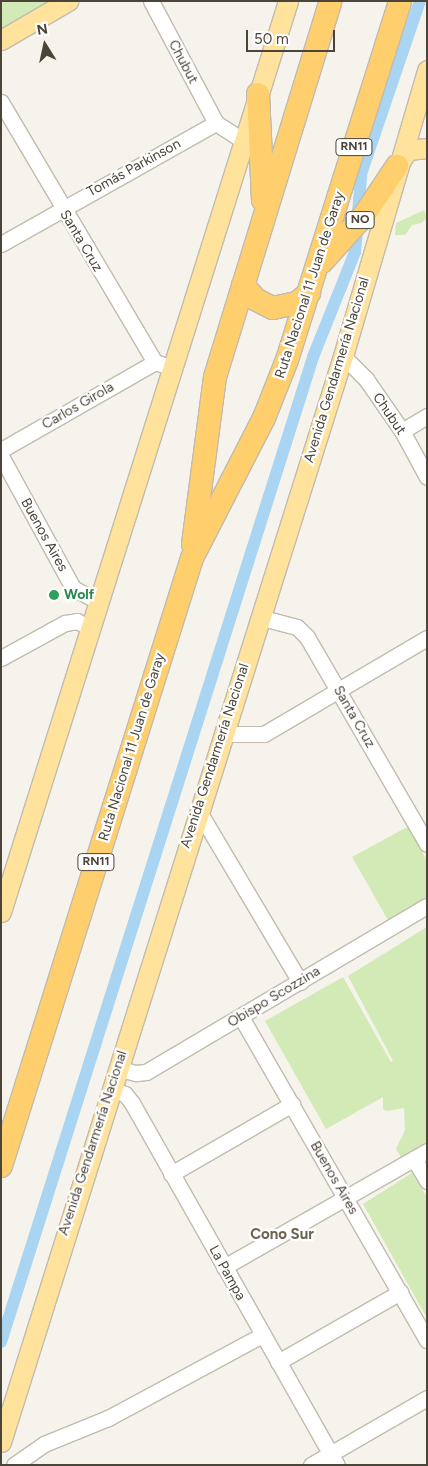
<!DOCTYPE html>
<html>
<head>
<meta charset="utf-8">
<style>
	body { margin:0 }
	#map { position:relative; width:428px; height:1466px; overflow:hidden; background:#f6f3ec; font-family:Figtree,sans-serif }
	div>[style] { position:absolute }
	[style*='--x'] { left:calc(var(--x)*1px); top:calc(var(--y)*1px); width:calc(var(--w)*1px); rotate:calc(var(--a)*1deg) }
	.green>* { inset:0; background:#d2eab5 }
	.canal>* { height:12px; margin:-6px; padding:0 6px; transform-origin:6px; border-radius:6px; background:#a9d4f2 }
	.roads { filter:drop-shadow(1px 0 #c2bbae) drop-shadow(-1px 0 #c2bbae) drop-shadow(0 1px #c2bbae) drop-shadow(0 -1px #c2bbae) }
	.minor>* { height:15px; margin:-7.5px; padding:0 7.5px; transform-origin:7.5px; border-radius:7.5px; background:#fff }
	.major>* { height:19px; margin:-9.5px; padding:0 9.5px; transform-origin:9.5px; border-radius:9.5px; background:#ffe39c }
	.highway>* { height:22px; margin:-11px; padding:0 11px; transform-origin:11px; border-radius:11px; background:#ffcf6e }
	.dots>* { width:14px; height:14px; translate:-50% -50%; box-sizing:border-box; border:2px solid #fff; border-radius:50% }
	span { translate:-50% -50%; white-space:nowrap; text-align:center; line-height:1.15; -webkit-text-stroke:4.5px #fff; paint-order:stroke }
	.shield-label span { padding:1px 4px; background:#fff; border:1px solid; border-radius:4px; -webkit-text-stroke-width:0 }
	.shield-label { font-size:12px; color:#4b4439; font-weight:700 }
	.street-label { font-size:14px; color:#4b4439 }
	.leisure-label { font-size:14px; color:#27864d; font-weight:700 }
	.left { translate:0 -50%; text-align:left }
	.neighbourhood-label { font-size:15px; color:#6e6250; font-weight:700 }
	.frame { position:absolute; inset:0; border:2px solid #4b4439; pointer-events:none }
	.north { position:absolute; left:20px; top:20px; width:50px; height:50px; -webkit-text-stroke:4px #fff; paint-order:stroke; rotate:350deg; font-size:14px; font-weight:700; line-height:20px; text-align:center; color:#4b4439 }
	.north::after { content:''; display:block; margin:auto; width:18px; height:22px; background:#4b4439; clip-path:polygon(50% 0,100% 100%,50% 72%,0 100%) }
	.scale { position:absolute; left:246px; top:30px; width:89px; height:22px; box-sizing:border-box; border:2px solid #4b4439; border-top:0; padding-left:6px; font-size:15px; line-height:18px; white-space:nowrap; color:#4b4439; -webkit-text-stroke:4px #fff; paint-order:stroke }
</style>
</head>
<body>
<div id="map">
	<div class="green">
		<i style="clip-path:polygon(1px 1px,59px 1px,1px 33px)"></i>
		<i style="clip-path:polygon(424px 210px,427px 218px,421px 223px,412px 225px,405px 235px,395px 235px,396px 223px)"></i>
		<i style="clip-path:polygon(409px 826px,427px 861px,427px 898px,388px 920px,352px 857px)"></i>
		<i style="clip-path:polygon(427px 927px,427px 1157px,402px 1159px,396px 1149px,405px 1130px,404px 1108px,387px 1111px,383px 1109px,383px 1097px,326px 1129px,265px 1021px,343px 977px,391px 1062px,393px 1061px,348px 976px)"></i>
		<i style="clip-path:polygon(412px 1173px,427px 1197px,427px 1318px,363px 1204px)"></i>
	</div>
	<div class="canal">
		<i style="--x:358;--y:212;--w:38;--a:-85"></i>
		<i style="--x:361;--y:174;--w:183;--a:-71.2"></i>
		<i style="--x:1;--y:1342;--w:1033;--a:-72.42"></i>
		<i style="--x:313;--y:357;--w:113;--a:-68.2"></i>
		<i style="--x:355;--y:252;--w:21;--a:-85"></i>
	</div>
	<div class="roads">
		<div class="minor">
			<i style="--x:151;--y:1;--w:138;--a:62"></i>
			<i style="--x:216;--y:123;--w:31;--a:33"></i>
			<i style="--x:1;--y:102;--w:302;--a:59.4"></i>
			<i style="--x:155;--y:362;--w:18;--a:19"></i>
			<i style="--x:1;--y:244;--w:247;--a:-29.4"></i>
			<i style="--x:343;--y:356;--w:33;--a:45"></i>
			<i style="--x:366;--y:379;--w:63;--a:55.3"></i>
			<i style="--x:402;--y:431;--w:52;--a:61.5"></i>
			<i style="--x:402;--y:431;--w:29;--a:-31"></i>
			<i style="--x:1;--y:450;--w:177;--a:-29.7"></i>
			<i style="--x:1;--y:456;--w:150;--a:61.4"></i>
			<i style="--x:73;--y:588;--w:30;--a:28"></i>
			<i style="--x:259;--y:617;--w:39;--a:15"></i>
			<i style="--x:297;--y:627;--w:14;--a:45"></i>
			<i style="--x:307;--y:637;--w:239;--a:59.9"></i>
			<i style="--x:1;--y:658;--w:73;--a:-28.7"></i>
			<i style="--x:65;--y:623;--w:12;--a:-9"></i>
			<i style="--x:77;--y:621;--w:15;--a:28"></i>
			<i style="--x:222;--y:734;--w:42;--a:0"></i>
			<i style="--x:264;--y:734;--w:189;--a:-30.5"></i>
			<i style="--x:198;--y:810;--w:200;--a:59.3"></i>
			<i style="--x:241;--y:1017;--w:373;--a:60.1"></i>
			<i style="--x:117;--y:1068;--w:20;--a:15"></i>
			<i style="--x:136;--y:1073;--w:10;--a:-6"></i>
			<i style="--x:146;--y:1072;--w:326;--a:-30.6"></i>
			<i style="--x:111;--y:1089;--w:15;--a:20"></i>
			<i style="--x:125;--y:1094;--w:11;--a:52"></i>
			<i style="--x:132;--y:1103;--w:416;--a:60.5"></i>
			<i style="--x:414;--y:1159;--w:26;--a:59"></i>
			<i style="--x:171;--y:1174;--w:140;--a:-30"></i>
			<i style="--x:224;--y:1267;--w:234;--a:-29.7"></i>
			<i style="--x:278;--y:1362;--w:141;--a:-29.8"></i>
			<i style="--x:14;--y:1465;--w:37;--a:-35"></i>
			<i style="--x:44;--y:1444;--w:69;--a:-22.1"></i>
			<i style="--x:108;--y:1418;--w:175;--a:-28.3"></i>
			<i style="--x:311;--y:1465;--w:134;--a:-30"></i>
		</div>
		<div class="major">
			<i style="--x:1;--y:40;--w:78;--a:-30.2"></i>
			<i style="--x:399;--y:163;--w:16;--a:-55"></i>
			<i style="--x:408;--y:150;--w:19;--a:-6"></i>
			<i style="--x:1;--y:912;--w:955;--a:-72.51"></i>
			<i style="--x:1;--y:1442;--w:1139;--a:-72.52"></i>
			<i style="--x:343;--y:356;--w:298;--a:-73.6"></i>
		</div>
		<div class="highway">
			<i style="--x:258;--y:94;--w:106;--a:87.3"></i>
			<i style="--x:322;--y:262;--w:64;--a:-48.1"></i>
			<i style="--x:365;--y:214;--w:58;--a:-56.3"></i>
			<i style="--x:243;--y:285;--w:18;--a:49"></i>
			<i style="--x:255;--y:299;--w:20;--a:27"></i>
			<i style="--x:273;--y:308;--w:25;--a:-12"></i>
			<i style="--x:297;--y:303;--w:16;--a:-40"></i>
			<i style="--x:193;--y:544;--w:168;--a:-82.5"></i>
			<i style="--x:215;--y:377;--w:393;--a:-72.9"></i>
			<i style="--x:1;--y:1166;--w:637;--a:-72.56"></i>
			<i style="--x:192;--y:558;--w:157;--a:-62.8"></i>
			<i style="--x:264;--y:418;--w:62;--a:-68.4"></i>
			<i style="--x:287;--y:360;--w:376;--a:-72.5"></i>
		</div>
	</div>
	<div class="dots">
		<i style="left:54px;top:595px;background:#2e9e5b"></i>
	</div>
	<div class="shield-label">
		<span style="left:354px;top:147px">RN11</span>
		<span style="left:360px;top:220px">NO</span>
		<span style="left:96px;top:862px">RN11</span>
	</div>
	<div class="street-label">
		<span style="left:183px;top:62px;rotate:62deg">Chubut</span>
		<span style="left:134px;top:168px;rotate:-29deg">Tomás Parkinson</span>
		<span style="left:81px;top:241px;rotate:59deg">Santa Cruz</span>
		<span style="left:310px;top:285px;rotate:-72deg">Ruta Nacional 11 Juan de Garay</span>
		<span style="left:337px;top:370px;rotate:-73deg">Avenida Gendarmería Nacional</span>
		<span style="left:78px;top:406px;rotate:-30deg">Carlos Girola</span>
		<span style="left:389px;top:414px;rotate:56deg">Chubut</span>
		<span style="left:44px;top:535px;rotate:61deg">Buenos Aires</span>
		<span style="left:354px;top:717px;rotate:60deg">Santa Cruz</span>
		<span style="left:132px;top:747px;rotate:-73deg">Ruta Nacional 11 Juan de Garay</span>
		<span style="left:215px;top:756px;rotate:-72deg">Avenida Gendarmería Nacional</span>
		<span style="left:274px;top:997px;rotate:-31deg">Obispo Scozzina</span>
		<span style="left:93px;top:1143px;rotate:-72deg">Avenida Gendarmería Nacional</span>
		<span style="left:334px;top:1178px;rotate:60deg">Buenos Aires</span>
		<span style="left:227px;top:1273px;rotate:61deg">La Pampa</span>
	</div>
	<div class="leisure-label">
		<span class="left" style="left:64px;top:595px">Wolf</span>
	</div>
	<div class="neighbourhood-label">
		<span style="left:282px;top:1235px">Cono Sur</span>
	</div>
	<div class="frame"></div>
	<div class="north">N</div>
	<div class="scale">50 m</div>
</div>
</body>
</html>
